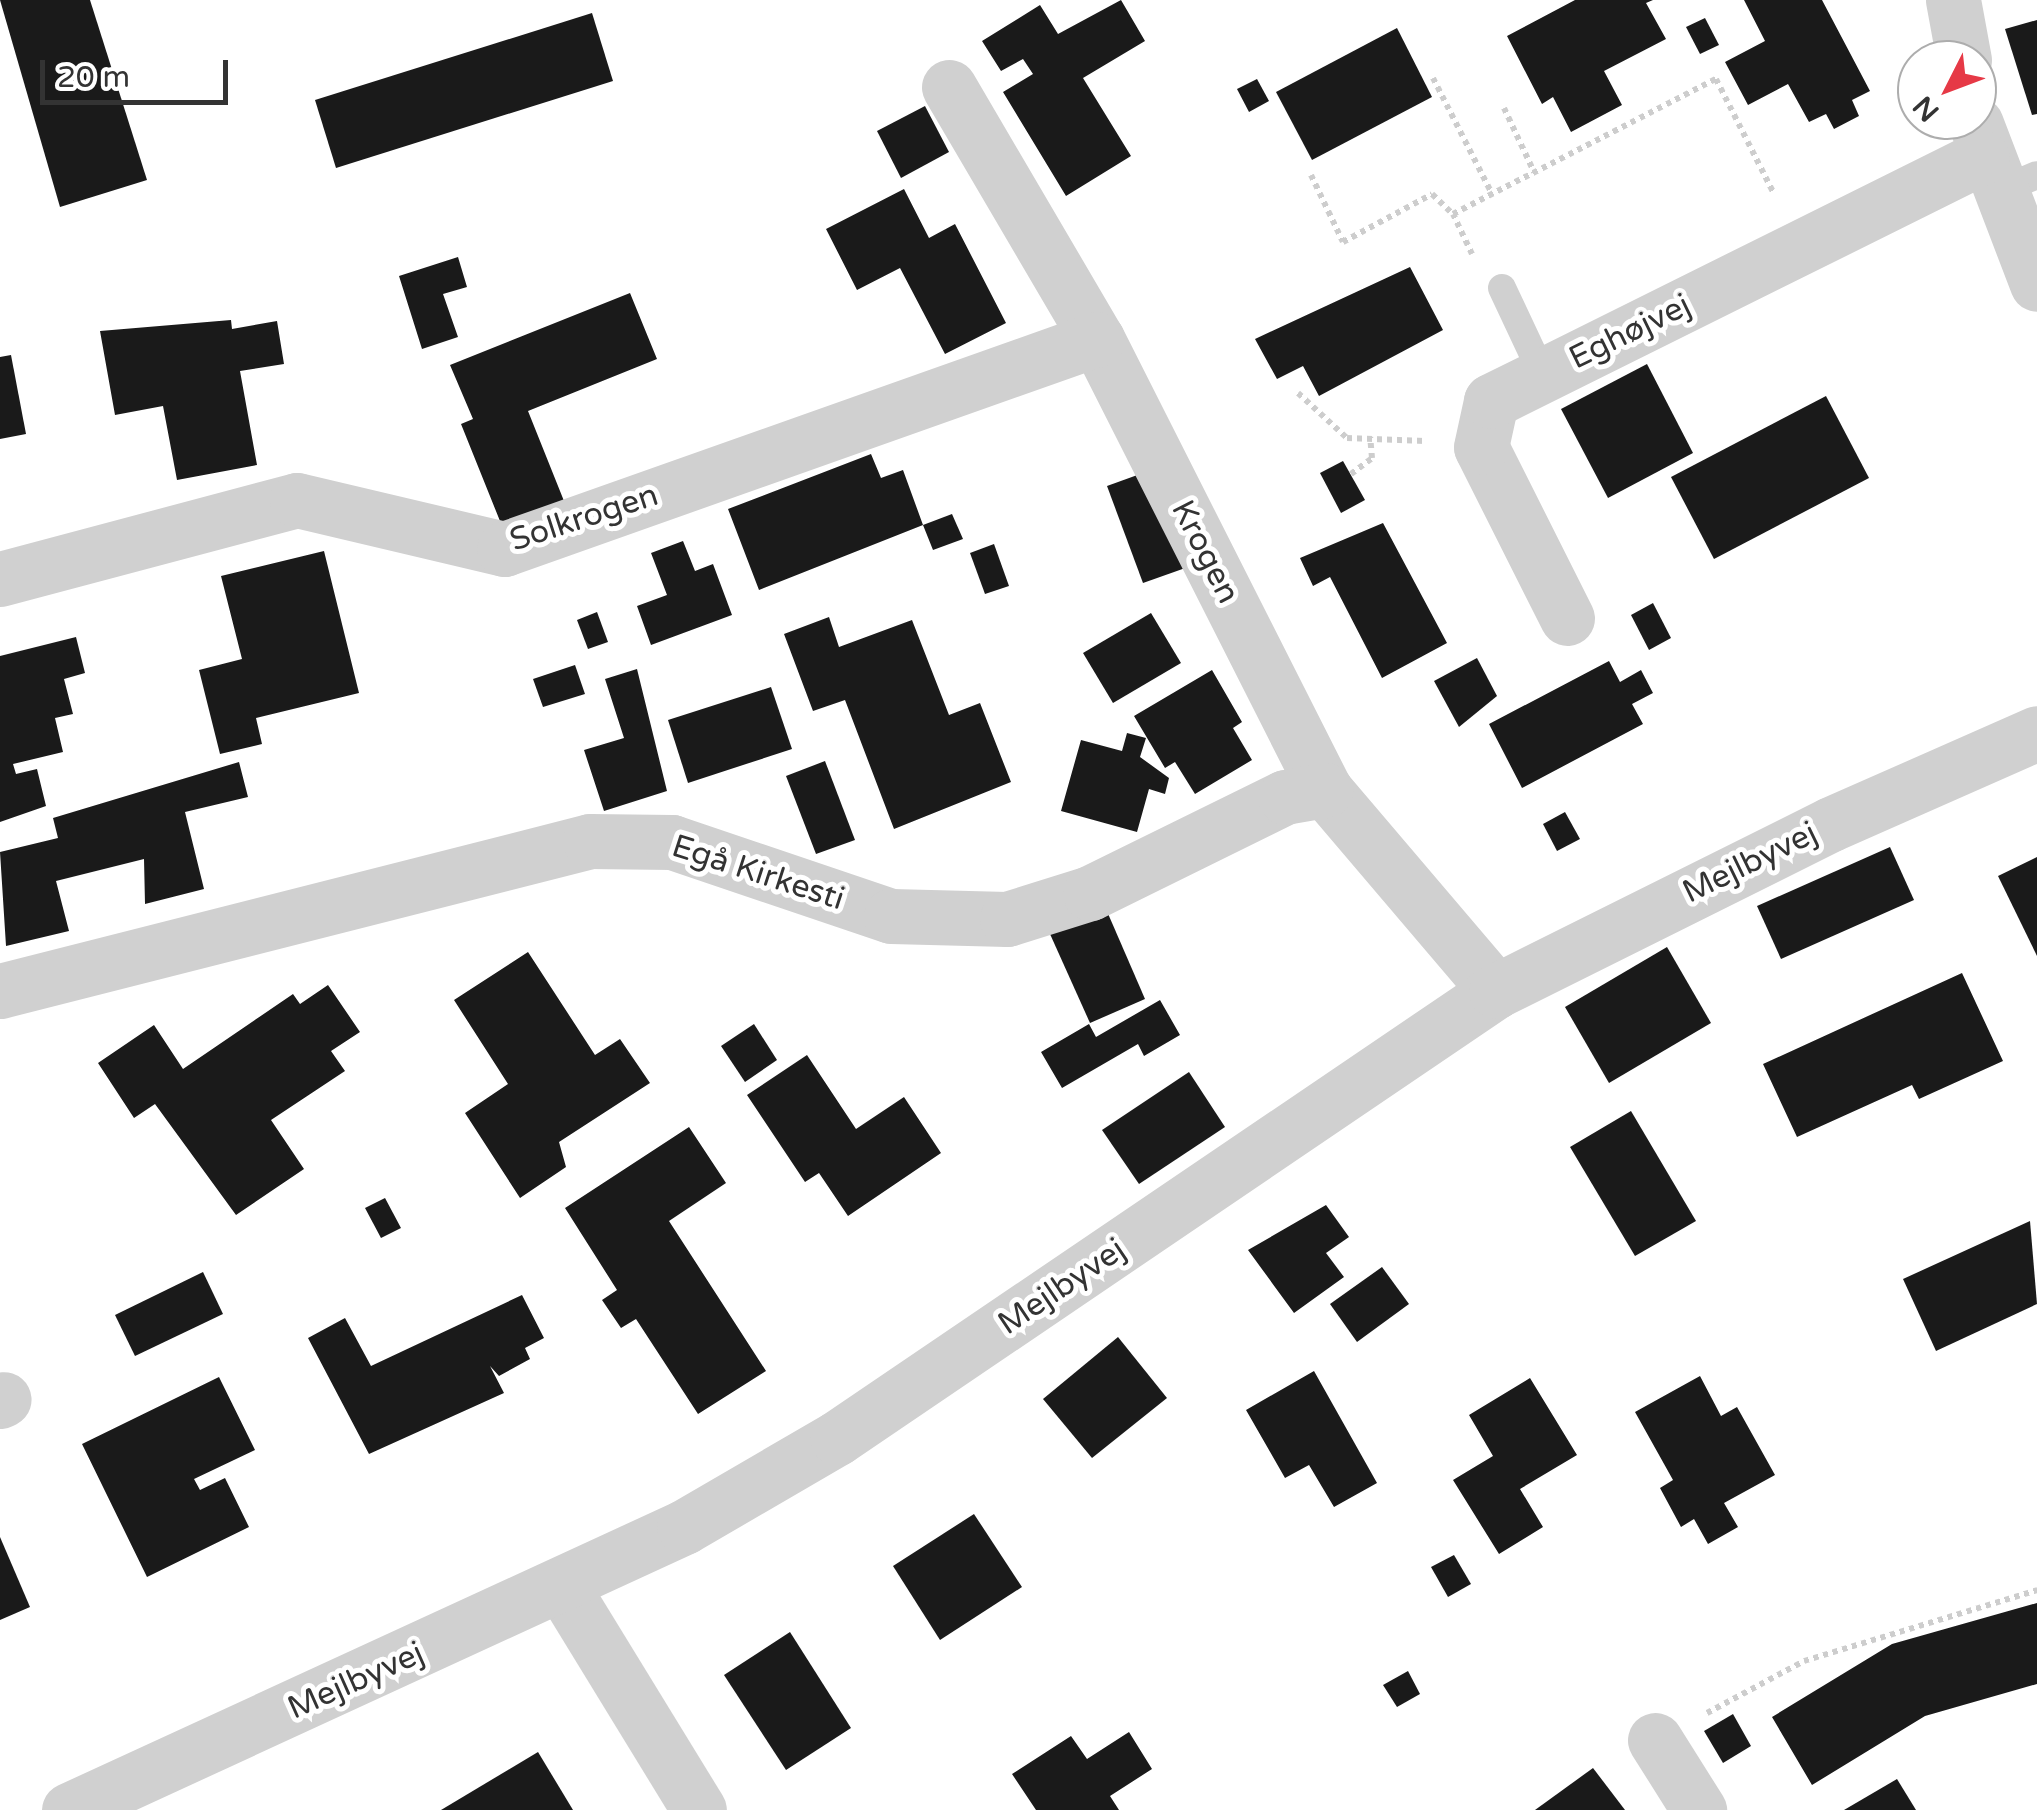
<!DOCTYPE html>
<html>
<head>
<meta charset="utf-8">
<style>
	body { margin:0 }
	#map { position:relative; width:2037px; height:1810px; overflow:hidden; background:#fff; font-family:"Varela Round",sans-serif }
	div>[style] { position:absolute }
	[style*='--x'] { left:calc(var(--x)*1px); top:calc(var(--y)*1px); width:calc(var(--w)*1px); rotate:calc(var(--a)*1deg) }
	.building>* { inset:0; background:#1a1a1a }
	.path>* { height:6px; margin-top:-3px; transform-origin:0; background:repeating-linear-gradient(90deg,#cdcdcd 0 5px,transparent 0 10px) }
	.service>* { height:28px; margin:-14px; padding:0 14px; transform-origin:14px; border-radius:14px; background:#d0d0d0 }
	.minor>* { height:55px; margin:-27.5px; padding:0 27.5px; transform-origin:27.5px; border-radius:27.5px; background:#d0d0d0 }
	.tertiary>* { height:55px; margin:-27.5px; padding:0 27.5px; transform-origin:27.5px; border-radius:27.5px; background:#d0d0d0 }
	span { translate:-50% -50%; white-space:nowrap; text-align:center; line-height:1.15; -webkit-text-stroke:10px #fff; paint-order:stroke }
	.street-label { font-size:32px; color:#333 }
	.north { position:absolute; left:1897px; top:40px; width:100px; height:100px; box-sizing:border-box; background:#fff; border:2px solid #adadad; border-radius:50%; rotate:228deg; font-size:28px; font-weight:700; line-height:40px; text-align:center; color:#333 }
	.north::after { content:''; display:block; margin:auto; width:35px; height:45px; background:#e63946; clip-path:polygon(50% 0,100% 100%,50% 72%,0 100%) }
	.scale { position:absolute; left:40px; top:60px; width:188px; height:45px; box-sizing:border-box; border:5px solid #333; border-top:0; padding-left:12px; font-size:30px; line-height:35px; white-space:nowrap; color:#333; -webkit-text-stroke:8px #fff; paint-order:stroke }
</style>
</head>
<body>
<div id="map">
	<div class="building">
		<i style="clip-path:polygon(0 0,90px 0,147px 180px,60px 207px)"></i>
		<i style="clip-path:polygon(1121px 0,1145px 41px,1083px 78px,1131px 156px,1066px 196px,1003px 92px,1033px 74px,1023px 59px,1001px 71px,982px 41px,1040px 5px,1058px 34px)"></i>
		<i style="clip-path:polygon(1575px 0,1653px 0,1646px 3px,1666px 39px,1604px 71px,1622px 105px,1571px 132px,1553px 97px,1542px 104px,1507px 36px)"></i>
		<i style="clip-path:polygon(1744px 0,1822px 0,1870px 91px,1852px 100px,1859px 116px,1834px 129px,1826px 114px,1809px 122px,1788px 84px,1748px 105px,1725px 62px,1765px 41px)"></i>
		<i style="clip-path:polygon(592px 13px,613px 81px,336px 168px,315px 100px)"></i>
		<i style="clip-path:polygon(1705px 18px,1719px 45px,1700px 54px,1686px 27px)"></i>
		<i style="clip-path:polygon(2037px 20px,2037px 114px,2032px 115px,2005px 29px)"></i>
		<i style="clip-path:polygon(1397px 28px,1432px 97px,1312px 160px,1276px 92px)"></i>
		<i style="clip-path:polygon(1257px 79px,1269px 101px,1249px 112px,1237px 89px)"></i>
		<i style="clip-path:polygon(925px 106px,949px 152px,901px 178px,877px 131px)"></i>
		<i style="clip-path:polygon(904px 189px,929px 238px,955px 224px,1006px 323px,945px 354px,900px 268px,857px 290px,826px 229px)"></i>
		<i style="clip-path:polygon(458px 257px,467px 287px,443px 294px,458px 337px,422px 349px,399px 276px)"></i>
		<i style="clip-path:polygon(1410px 267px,1443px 330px,1319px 396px,1303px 366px,1277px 379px,1255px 339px)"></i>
		<i style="clip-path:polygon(630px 293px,657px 359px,528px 411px,566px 506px,504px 531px,461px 424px,473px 419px,450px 365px)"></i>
		<i style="clip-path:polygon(231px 320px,232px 329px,277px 321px,284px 364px,240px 371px,257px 465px,177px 480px,163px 406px,115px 415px,100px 331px)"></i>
		<i style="clip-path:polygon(11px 355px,26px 434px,0 439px,0 357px)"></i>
		<i style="clip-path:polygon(1647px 364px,1693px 453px,1608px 498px,1561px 409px)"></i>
		<i style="clip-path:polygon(1826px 396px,1869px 478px,1714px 559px,1671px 477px)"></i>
		<i style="clip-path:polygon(871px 454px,881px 478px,903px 470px,923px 525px,759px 590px,728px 509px)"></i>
		<i style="clip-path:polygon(1343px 461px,1365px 500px,1341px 513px,1320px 473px)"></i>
		<i style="clip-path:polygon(1154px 469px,1191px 566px,1143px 583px,1107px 486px)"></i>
		<i style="clip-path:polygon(952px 514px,963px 539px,933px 550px,923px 525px)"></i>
		<i style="clip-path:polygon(1383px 523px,1447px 643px,1382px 678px,1330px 577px,1313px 586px,1300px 558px)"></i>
		<i style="clip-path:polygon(683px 541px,695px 571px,713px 564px,732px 615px,651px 645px,637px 606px,667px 595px,651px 553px)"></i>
		<i style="clip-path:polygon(994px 544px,1009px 586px,985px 594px,970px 553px)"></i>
		<i style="clip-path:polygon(324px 551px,359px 693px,256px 718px,262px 744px,220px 754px,199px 670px,242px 659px,221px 576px)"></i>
		<i style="clip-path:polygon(1653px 603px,1671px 638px,1649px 650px,1631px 615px)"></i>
		<i style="clip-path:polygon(597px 612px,608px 642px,588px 649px,577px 620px)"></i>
		<i style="clip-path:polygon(1151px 613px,1181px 663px,1113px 703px,1083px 653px)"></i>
		<i style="clip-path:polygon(829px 617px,839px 647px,912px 620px,949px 715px,980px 703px,1011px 782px,894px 829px,845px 700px,813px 711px,784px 634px)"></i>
		<i style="clip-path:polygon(76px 637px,85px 673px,64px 679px,73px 714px,55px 718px,63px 752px,13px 764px,16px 774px,37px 769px,46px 806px,0 822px,0 656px)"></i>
		<i style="clip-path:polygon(1477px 658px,1497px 696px,1459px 727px,1434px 681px)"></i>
		<i style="clip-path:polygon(1609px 661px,1620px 682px,1641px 670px,1653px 693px,1632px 704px,1643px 724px,1522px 788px,1489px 724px)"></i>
		<i style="clip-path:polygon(575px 665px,585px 694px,543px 707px,533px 679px)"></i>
		<i style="clip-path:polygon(637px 669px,667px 791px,604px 811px,584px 750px,624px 738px,605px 679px)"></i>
		<i style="clip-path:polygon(1212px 670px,1242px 722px,1233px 728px,1252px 760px,1195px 794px,1175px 762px,1165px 768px,1134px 716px)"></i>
		<i style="clip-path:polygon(771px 687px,792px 749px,688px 783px,668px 720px)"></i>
		<i style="clip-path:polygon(1127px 733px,1146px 738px,1140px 757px,1169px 778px,1165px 794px,1149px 789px,1137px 832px,1061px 811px,1081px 740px,1122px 751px)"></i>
		<i style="clip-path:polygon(825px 761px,855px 840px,816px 854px,786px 776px)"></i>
		<i style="clip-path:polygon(239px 762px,248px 797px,185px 812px,204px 889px,145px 904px,144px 859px,56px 881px,69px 931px,6px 946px,0 852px,58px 838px,53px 818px)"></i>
		<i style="clip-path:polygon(1565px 812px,1580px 839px,1557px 851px,1543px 824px)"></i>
		<i style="clip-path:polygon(1890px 847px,1914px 900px,1781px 959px,1757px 906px)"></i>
		<i style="clip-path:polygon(2037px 857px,2037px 956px,1998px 876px)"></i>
		<i style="clip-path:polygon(1106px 909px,1145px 999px,1090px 1023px,1050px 934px)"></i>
		<i style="clip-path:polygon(1667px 947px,1711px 1023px,1609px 1083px,1565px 1007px)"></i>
		<i style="clip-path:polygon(528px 952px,595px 1055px,620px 1039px,650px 1083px,559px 1142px,566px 1167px,520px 1198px,465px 1113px,508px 1084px,454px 1000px)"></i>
		<i style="clip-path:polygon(1962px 973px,2003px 1061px,1919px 1099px,1912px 1085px,1797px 1137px,1763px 1064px)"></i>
		<i style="clip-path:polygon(328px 985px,360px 1032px,331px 1051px,345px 1071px,271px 1120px,304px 1169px,236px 1215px,155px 1104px,134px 1118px,98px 1063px,154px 1025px,183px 1069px,293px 994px,300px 1004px)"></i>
		<i style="clip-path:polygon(1160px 1000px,1180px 1035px,1144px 1056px,1138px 1044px,1062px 1088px,1041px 1052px,1089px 1024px,1096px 1037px)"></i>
		<i style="clip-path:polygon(754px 1024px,777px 1060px,745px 1082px,721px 1046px)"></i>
		<i style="clip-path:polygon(807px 1055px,856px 1129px,904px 1097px,941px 1153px,848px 1216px,819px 1173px,805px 1182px,747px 1095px)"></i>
		<i style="clip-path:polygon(1189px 1072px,1225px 1127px,1139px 1184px,1102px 1130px)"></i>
		<i style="clip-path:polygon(1631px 1111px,1696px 1221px,1635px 1256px,1570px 1147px)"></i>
		<i style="clip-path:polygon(689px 1127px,726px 1183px,669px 1221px,766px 1371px,698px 1414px,636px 1319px,621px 1328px,602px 1300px,617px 1290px,565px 1208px)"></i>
		<i style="clip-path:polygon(385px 1198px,401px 1228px,381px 1238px,365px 1208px)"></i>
		<i style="clip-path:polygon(1326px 1205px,1349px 1237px,1326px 1253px,1344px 1277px,1294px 1313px,1248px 1250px)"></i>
		<i style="clip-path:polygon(2030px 1221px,2037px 1304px,1936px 1351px,1903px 1279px)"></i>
		<i style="clip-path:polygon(1382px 1267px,1409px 1304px,1357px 1342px,1330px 1304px)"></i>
		<i style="clip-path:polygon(203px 1272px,223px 1314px,135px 1356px,115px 1315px)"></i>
		<i style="clip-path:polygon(522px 1295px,544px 1338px,525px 1348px,530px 1359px,499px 1376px,490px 1366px,504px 1393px,369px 1454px,308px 1338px,345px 1318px,371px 1366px)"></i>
		<i style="clip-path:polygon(1118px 1337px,1167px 1398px,1092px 1458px,1043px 1399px)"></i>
		<i style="clip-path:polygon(1314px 1371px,1377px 1483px,1334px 1507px,1309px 1465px,1285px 1478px,1246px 1410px)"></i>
		<i style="clip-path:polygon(1700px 1376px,1721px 1416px,1737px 1407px,1775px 1475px,1724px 1503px,1738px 1527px,1708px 1544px,1694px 1519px,1681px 1527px,1660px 1488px,1673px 1480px,1635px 1412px)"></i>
		<i style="clip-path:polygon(219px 1377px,255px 1450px,194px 1479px,200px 1490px,225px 1478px,249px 1527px,147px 1577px,82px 1444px)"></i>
		<i style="clip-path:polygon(1530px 1378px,1577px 1455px,1520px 1489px,1543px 1527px,1499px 1554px,1453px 1480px,1493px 1456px,1469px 1415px)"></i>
		<i style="clip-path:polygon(974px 1514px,1022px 1587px,940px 1640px,893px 1566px)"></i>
		<i style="clip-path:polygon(0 1537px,30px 1607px,0 1620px)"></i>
		<i style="clip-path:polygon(1454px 1555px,1471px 1584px,1448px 1597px,1431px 1567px)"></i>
		<i style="clip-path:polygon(2037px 1603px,2037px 1684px,1925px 1716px,1812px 1785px,1772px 1717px,1892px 1644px)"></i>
		<i style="clip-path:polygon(790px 1632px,851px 1728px,786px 1770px,724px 1675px)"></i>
		<i style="clip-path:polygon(1408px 1671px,1420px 1694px,1397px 1707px,1383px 1685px)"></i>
		<i style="clip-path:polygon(1733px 1714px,1751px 1746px,1723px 1763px,1704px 1731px)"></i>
		<i style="clip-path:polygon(1129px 1732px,1152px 1769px,1110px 1796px,1119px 1810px,1036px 1810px,1012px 1774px,1071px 1736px,1087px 1759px)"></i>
		<i style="clip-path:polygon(538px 1752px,573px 1810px,441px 1810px)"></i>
		<i style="clip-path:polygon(1593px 1768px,1625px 1810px,1535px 1810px)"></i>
		<i style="clip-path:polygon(1897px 1779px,1916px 1810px,1844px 1810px)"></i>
	</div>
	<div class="path">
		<i style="--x:1433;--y:78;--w:130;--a:63"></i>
		<i style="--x:1504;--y:108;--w:71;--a:64.9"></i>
		<i style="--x:1311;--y:175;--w:74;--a:64.5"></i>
		<i style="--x:1343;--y:242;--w:101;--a:-28.3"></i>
		<i style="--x:1432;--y:194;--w:29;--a:44"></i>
		<i style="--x:1472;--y:254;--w:44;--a:-115.4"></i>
		<i style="--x:1453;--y:214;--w:296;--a:-27.2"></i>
		<i style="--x:1716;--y:79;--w:127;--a:63.2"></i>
		<i style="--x:1298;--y:393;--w:67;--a:42.6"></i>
		<i style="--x:1347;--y:438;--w:78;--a:2.2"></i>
		<i style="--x:1351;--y:474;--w:26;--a:-37"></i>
		<i style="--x:1372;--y:458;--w:21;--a:-95"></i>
		<i style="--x:1707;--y:1713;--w:110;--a:-28.2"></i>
		<i style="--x:1804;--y:1661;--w:244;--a:-16.9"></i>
	</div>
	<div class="service">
		<i style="--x:1997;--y:192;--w:43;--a:-23"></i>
		<i style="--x:1502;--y:288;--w:96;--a:64.8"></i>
	</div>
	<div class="minor">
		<i style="--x:1953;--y:0;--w:61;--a:79.6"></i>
		<i style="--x:949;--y:87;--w:292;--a:59.6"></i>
		<i style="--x:1097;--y:339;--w:505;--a:63.18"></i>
		<i style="--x:1325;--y:790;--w:264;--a:49.6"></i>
		<i style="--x:1976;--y:124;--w:171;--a:69.1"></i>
		<i style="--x:0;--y:579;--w:307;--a:-14.9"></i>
		<i style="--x:297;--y:500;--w:213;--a:13.3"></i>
		<i style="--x:504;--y:549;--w:629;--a:-19.5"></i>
		<i style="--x:1567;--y:618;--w:191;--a:-116.7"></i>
		<i style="--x:1481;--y:447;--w:47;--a:-77.7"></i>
		<i style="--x:1491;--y:401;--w:548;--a:-26.42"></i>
		<i style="--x:0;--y:991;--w:609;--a:-14.26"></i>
		<i style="--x:590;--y:841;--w:82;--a:0.7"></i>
		<i style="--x:672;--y:842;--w:231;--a:18.7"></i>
		<i style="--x:891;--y:916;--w:116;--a:1.5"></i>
		<i style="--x:1007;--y:919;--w:87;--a:-17.4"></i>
		<i style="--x:1090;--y:893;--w:217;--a:-26.2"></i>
		<i style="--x:1285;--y:797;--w:41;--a:-9.9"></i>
		<i style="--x:0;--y:1401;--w:4;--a:-27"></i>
		<i style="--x:563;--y:1588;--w:260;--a:58.5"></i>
		<i style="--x:1655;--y:1740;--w:83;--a:57.8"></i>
	</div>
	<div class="tertiary">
		<i style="--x:69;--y:1810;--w:677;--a:-24.71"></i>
		<i style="--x:684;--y:1527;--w:177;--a:-30.2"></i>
		<i style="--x:837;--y:1438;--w:796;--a:-34.15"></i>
		<i style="--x:1496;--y:991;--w:374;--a:-26.5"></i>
		<i style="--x:1831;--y:824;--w:225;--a:-23.8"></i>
	</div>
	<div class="street-label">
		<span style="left:1630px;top:332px;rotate:-26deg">Eghøjvej</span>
		<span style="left:584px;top:518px;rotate:-18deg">Solkrogen</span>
		<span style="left:1205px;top:552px;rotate:63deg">Krogen</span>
		<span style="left:1750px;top:863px;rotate:-26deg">Mejlbyvej</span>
		<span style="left:758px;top:873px;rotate:18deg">Egå Kirkesti</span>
		<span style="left:1062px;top:1287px;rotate:-34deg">Mejlbyvej</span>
		<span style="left:356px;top:1681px;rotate:-24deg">Mejlbyvej</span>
	</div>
	<div class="north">N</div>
	<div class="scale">20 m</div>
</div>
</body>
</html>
